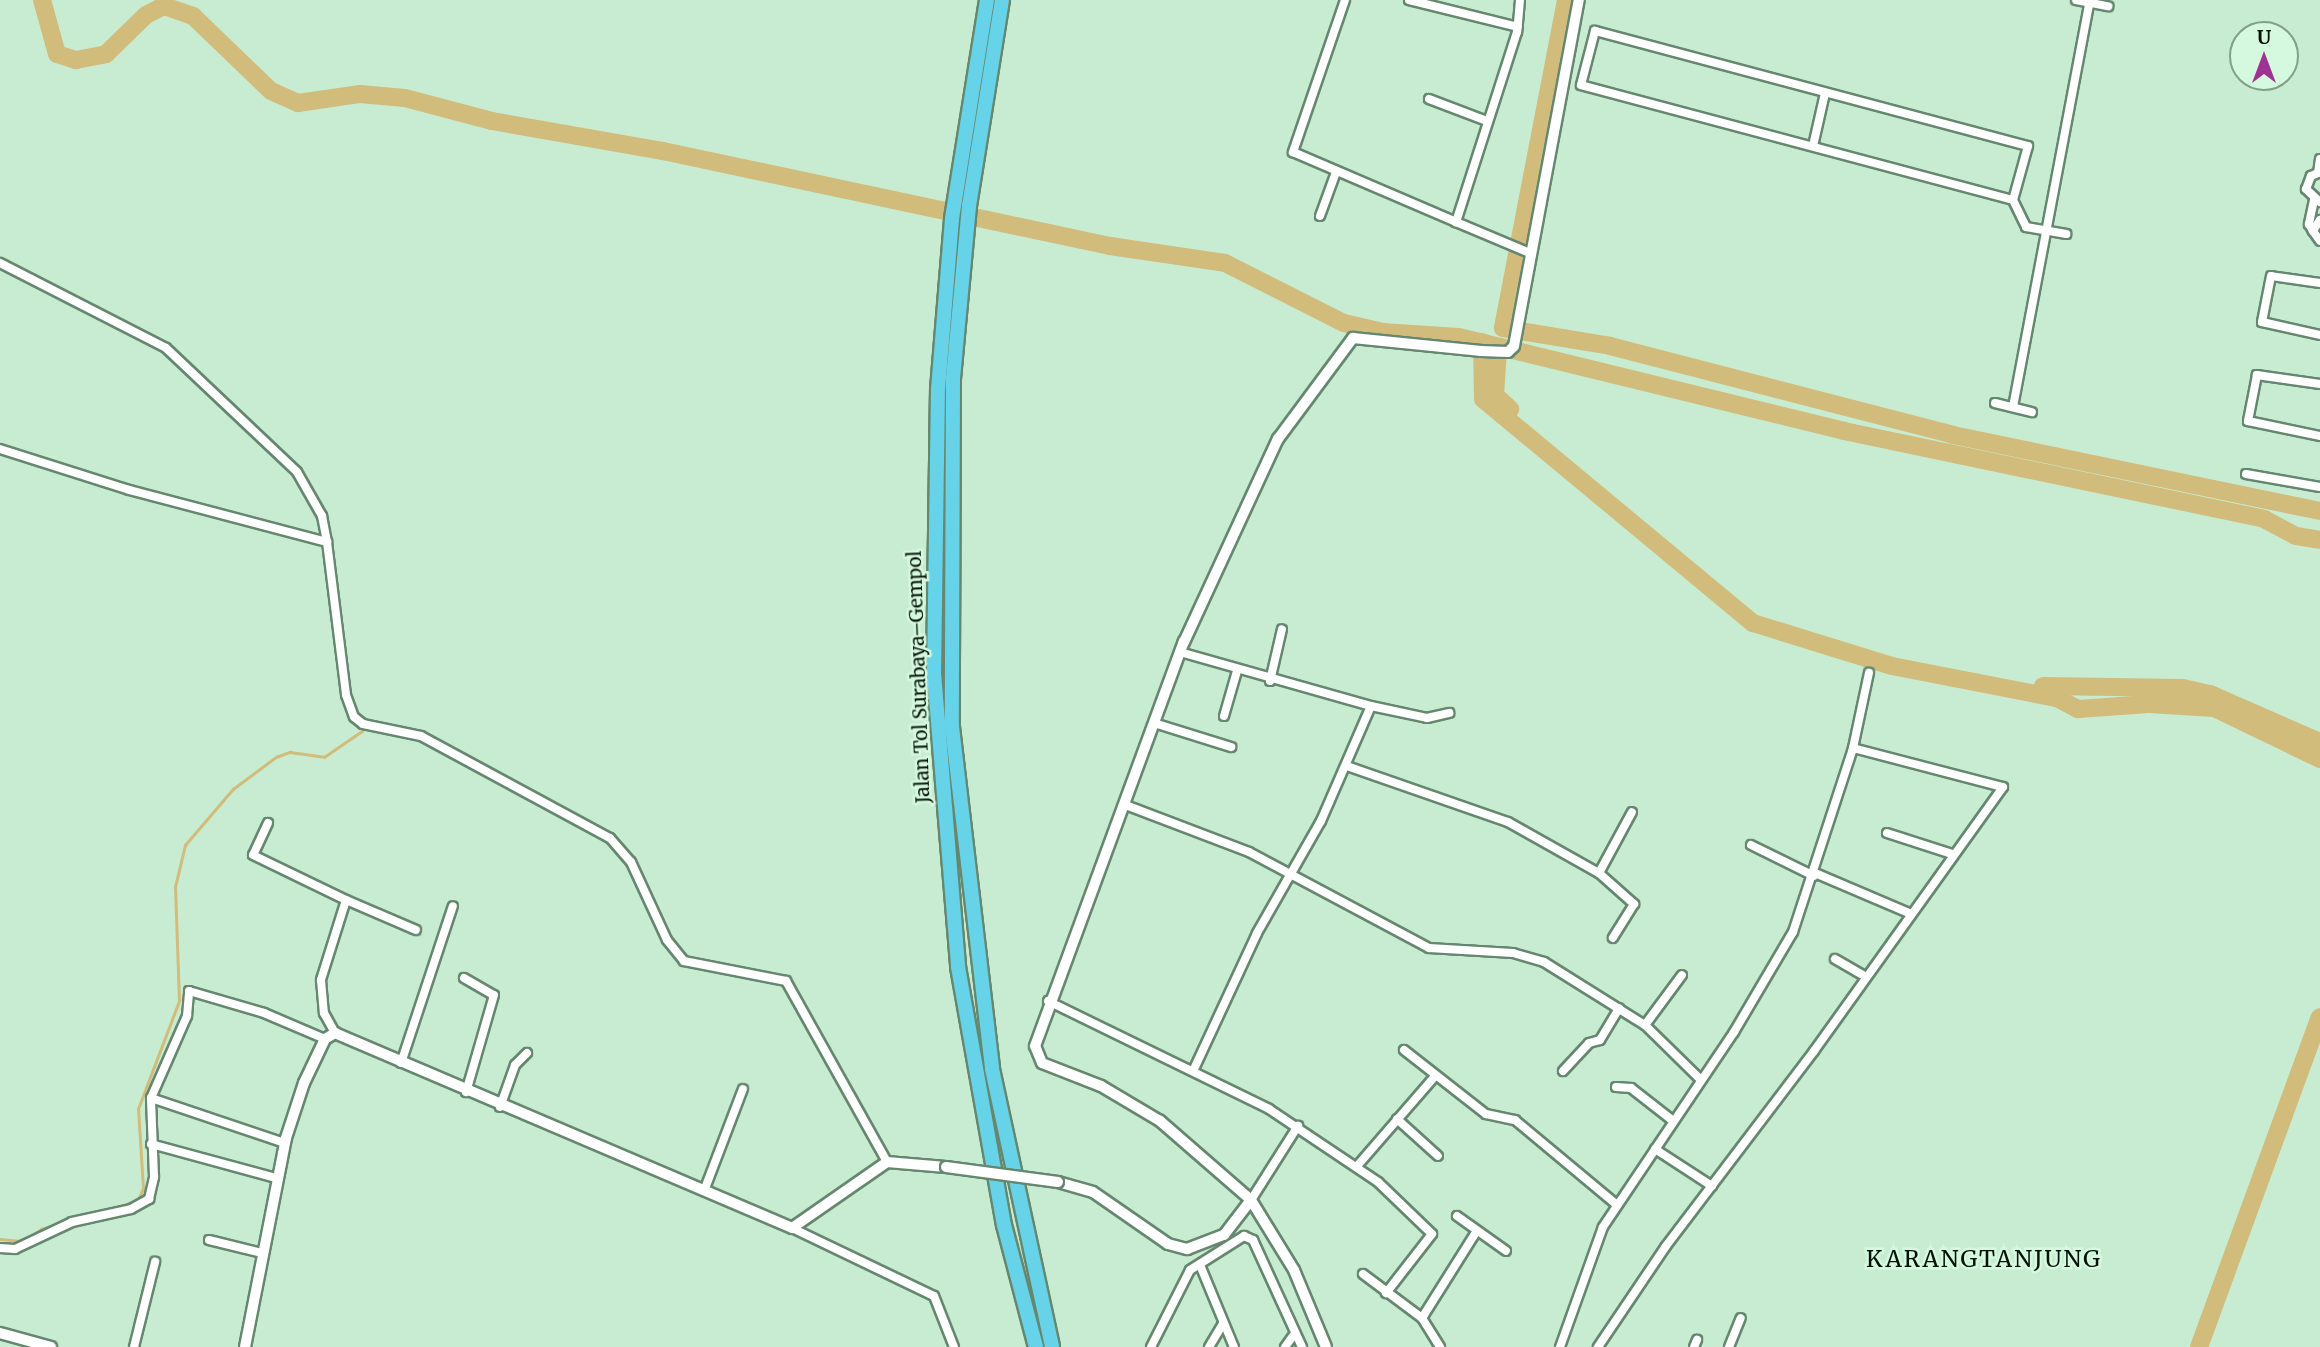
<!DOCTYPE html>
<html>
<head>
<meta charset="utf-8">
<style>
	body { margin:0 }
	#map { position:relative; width:2320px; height:1347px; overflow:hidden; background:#c8ecd1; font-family:Merriweather,serif }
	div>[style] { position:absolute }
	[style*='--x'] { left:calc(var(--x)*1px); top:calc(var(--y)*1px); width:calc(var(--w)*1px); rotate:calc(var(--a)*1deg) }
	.stream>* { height:2.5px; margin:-1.25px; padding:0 1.25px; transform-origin:1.25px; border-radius:1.25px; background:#d1bc7b }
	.river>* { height:18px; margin:-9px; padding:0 9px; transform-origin:9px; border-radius:9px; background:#d1bc7b }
	.roads { filter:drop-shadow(2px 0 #66876f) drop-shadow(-2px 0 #66876f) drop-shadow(0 2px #66876f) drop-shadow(0 -2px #66876f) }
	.minor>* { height:8px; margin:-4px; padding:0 4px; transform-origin:4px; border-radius:4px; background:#fff }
	.tertiary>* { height:10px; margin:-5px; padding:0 5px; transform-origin:5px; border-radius:5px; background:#fff }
	.motorway>* { height:14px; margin:-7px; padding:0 7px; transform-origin:7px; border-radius:7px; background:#67d3e8 }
	.bridges { filter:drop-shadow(2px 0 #66876f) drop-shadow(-2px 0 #66876f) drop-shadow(0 2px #66876f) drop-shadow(0 -2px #66876f) }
	.tertiary-bridge>* { height:10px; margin:-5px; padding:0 5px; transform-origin:5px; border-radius:5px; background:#fff }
	span { translate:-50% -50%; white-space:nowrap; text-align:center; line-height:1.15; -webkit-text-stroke:5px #d5f9de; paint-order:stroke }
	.street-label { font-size:19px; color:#061209 }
	.quarter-label { font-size:23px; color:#061209; letter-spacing:2px }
	.north { position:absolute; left:2229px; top:21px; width:70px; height:70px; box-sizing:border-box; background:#d5f9de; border:2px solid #829d89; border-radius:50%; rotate:0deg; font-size:19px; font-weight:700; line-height:28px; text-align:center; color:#061209 }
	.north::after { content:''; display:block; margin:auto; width:24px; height:32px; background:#9f3393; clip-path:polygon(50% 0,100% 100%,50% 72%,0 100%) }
</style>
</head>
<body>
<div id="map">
	<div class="stream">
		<i style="--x:112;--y:1209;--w:28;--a:-19"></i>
		<i style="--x:138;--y:1200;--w:13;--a:-67"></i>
		<i style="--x:143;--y:1188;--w:79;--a:-93.6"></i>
		<i style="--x:138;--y:1109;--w:116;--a:-69.2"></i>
		<i style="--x:179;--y:1001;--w:114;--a:-92"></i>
		<i style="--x:175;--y:887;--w:43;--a:-76.6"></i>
		<i style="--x:185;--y:845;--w:74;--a:-49.4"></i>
		<i style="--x:233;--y:789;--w:54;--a:-36.7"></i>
		<i style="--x:276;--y:757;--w:15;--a:-20"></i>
		<i style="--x:290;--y:752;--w:34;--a:8"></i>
		<i style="--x:324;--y:757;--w:46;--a:-34.4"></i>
		<i style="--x:0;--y:1239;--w:24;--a:5"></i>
		<i style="--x:24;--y:1241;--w:21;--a:-35"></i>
		<i style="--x:41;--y:1229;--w:60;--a:-15.4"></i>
	</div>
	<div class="river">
		<i style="--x:42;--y:0;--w:56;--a:74.5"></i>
		<i style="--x:57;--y:54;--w:20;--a:18"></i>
		<i style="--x:76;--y:60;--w:31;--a:-11"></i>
		<i style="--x:106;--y:54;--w:56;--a:-44.3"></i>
		<i style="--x:146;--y:15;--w:20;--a:-27"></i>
		<i style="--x:164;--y:6;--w:31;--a:19"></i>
		<i style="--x:193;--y:16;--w:108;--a:43.9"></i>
		<i style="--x:271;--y:91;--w:30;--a:24"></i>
		<i style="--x:298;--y:103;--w:63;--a:-8.3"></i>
		<i style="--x:360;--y:94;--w:45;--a:5.1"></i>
		<i style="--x:405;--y:98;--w:90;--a:14.8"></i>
		<i style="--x:492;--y:121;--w:174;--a:10"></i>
		<i style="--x:663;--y:151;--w:457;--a:12"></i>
		<i style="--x:1110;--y:246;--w:116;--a:8.4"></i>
		<i style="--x:1225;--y:263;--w:133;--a:26.8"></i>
		<i style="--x:1344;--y:323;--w:39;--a:13"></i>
		<i style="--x:1382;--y:332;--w:77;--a:3.7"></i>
		<i style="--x:1459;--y:337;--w:396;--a:13.7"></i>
		<i style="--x:1844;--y:431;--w:429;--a:11.8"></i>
		<i style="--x:2264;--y:519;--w:36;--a:28"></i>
		<i style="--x:2296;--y:536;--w:24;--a:9"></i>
		<i style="--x:1566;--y:0;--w:334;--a:100.9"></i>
		<i style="--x:1503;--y:328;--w:109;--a:9.5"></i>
		<i style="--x:1610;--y:346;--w:354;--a:14.5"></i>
		<i style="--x:1953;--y:435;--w:375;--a:11.7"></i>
		<i style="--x:1482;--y:342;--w:57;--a:89"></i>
		<i style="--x:1483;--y:399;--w:351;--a:39.7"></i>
		<i style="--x:1753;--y:623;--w:145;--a:17.2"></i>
		<i style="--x:1892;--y:666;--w:168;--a:11"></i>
		<i style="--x:2057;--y:698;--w:24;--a:28"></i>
		<i style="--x:2078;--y:709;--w:71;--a:-4"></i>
		<i style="--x:2149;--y:704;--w:65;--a:3.5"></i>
		<i style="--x:2214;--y:708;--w:118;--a:25.7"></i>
		<i style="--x:1498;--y:350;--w:45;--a:93.8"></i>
		<i style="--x:1495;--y:395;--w:21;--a:43"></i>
		<i style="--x:2043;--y:686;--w:140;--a:0.8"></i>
		<i style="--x:2183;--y:688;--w:28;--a:13"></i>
		<i style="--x:2210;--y:694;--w:120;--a:23.6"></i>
		<i style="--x:2199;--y:1347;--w:351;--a:-69.9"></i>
	</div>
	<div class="roads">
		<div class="minor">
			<i style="--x:1345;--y:0;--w:161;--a:108.9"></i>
			<i style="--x:1293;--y:152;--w:177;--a:23.2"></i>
			<i style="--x:1409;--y:0;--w:112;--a:13.9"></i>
			<i style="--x:1520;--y:0;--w:32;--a:95"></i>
			<i style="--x:1517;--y:32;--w:200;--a:107.8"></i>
			<i style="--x:1456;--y:222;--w:82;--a:22.8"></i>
			<i style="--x:2076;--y:0;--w:33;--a:11"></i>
			<i style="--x:1595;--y:31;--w:448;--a:14.9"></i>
			<i style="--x:2028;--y:146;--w:56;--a:105.5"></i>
			<i style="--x:2013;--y:200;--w:447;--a:-165.1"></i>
			<i style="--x:1581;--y:85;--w:56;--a:-75.5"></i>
			<i style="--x:1429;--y:99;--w:62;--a:20.8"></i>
			<i style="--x:1813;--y:146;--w:54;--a:-77.2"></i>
			<i style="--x:2320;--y:172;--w:10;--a:156"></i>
			<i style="--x:2311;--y:176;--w:14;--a:111"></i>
			<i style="--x:2306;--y:189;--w:19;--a:43"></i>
			<i style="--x:2318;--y:173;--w:14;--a:-82"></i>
			<i style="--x:2013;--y:200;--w:30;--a:64"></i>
			<i style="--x:2026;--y:227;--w:41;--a:9.9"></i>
			<i style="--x:2314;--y:200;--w:25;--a:102"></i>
			<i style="--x:2309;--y:224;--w:8;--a:60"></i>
			<i style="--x:2313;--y:231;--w:13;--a:-58"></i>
			<i style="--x:1320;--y:216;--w:47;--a:-70"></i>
			<i style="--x:2313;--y:231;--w:12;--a:55"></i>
			<i style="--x:0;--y:263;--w:186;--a:27.1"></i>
			<i style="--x:166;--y:348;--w:180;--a:43.4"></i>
			<i style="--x:297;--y:472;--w:51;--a:60.4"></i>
			<i style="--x:322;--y:516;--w:26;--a:79"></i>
			<i style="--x:2320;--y:283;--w:49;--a:-171.9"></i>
			<i style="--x:2271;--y:276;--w:47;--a:101.1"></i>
			<i style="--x:2262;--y:322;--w:59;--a:12.6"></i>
			<i style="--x:2320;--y:384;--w:64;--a:-171.9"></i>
			<i style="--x:2257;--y:375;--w:47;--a:101.1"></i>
			<i style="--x:2248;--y:421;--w:74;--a:11.8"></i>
			<i style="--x:1995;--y:403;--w:38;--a:14"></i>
			<i style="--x:2013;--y:407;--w:414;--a:-79.3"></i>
			<i style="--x:0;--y:449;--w:135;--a:17.6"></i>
			<i style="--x:129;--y:490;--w:205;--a:14.7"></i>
			<i style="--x:327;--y:542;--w:154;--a:82.9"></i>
			<i style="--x:346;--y:695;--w:23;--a:70"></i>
			<i style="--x:354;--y:717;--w:11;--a:38"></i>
			<i style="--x:363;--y:724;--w:59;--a:11.7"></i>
			<i style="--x:421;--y:736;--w:215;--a:28.4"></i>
			<i style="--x:610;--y:838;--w:32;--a:49"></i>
			<i style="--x:631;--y:862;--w:86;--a:65.2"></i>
			<i style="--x:667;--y:940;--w:27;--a:51"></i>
			<i style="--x:684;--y:961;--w:104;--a:11.1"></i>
			<i style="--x:786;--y:981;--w:207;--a:60.8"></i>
			<i style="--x:2246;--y:474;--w:75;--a:10"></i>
			<i style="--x:1180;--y:652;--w:198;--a:15.8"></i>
			<i style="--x:1371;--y:706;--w:57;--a:12.1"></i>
			<i style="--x:1427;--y:718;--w:23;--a:-13"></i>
			<i style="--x:1270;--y:681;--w:53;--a:-77"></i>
			<i style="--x:1224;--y:716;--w:47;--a:-73.9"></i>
			<i style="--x:1154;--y:723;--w:81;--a:17.3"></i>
			<i style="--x:1853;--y:748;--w:77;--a:-78"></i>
			<i style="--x:1347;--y:766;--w:170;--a:19.2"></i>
			<i style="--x:1508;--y:822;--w:104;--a:29.3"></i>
			<i style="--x:1599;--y:873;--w:47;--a:41.5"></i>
			<i style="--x:1634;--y:904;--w:40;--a:122"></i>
			<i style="--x:1128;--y:806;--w:129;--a:20.8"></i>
			<i style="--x:1249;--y:852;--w:204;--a:28.1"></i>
			<i style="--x:1429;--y:948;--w:84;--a:3.4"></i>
			<i style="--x:1513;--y:953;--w:32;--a:16"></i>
			<i style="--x:1544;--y:962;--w:119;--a:32"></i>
			<i style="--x:1645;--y:1025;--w:78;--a:44.5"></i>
			<i style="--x:268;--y:823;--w:35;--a:115"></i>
			<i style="--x:253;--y:855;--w:103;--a:25.8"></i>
			<i style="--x:346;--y:900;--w:84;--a:107.4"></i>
			<i style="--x:321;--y:980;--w:33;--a:85"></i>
			<i style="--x:324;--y:1013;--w:23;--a:61"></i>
			<i style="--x:1887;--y:833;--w:68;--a:17.9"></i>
			<i style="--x:1751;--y:845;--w:70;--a:26.2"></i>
			<i style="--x:1599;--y:873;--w:69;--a:-61.6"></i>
			<i style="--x:1815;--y:873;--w:104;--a:23.1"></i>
			<i style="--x:346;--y:900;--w:76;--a:23.2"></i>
			<i style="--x:1835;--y:959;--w:34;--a:30"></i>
			<i style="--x:464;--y:978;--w:34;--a:30"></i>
			<i style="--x:494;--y:995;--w:101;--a:106.1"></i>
			<i style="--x:1048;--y:1001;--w:246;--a:26"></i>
			<i style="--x:1269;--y:1109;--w:131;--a:33.8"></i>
			<i style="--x:1378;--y:1182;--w:75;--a:43.9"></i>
			<i style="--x:1432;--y:1234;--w:75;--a:127.9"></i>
			<i style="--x:1645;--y:1025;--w:62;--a:-53.5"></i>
			<i style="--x:1404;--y:1050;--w:104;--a:38"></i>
			<i style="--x:1486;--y:1114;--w:30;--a:12"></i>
			<i style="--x:1515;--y:1120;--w:133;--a:39.8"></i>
			<i style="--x:401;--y:1063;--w:165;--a:-71.7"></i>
			<i style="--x:1194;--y:1069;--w:150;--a:-65.1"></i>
			<i style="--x:1257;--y:933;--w:129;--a:-60.3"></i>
			<i style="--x:1321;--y:821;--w:125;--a:-66.5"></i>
			<i style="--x:1563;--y:1071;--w:38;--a:-47"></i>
			<i style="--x:1589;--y:1043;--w:11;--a:-15"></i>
			<i style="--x:1600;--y:1040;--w:37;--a:-59"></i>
			<i style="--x:1616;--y:1087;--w:15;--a:4"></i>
			<i style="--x:1631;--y:1088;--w:52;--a:38"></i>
			<i style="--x:151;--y:1098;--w:141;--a:18.6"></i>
			<i style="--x:500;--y:1107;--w:45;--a:-70.3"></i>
			<i style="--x:515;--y:1065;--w:17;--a:-45"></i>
			<i style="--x:1397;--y:1119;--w:55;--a:42.1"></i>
			<i style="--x:151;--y:1144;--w:130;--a:15.2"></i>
			<i style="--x:1655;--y:1149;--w:68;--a:33"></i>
			<i style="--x:1358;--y:1165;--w:118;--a:-49.1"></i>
			<i style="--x:704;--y:1191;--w:109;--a:-69.1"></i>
			<i style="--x:1251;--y:1200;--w:88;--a:-57.6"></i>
			<i style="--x:1457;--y:1216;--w:60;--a:35.5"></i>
			<i style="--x:792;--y:1228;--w:157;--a:25.6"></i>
			<i style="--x:934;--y:1296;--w:55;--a:68.6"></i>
			<i style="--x:209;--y:1240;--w:55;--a:13.8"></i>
			<i style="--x:0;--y:1248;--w:15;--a:4"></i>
			<i style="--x:15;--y:1249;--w:63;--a:-25.3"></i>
			<i style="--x:72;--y:1222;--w:60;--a:-12.4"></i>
			<i style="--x:131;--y:1209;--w:21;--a:-29"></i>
			<i style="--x:149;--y:1199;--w:23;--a:-77"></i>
			<i style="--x:154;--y:1177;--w:79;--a:-92.2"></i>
			<i style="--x:151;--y:1098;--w:90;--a:-66.3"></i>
			<i style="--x:187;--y:1016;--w:25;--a:-85"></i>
			<i style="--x:189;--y:991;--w:78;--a:16.3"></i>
			<i style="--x:264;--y:1013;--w:66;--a:23.1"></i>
			<i style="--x:1200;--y:1265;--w:89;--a:67.5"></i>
			<i style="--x:1363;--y:1274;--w:74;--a:36.7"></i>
			<i style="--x:1422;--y:1318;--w:34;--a:58"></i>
			<i style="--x:1422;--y:1318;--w:99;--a:-57.8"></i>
			<i style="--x:134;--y:1347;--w:88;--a:-76.1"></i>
			<i style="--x:1151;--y:1347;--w:86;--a:-63.1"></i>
			<i style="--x:1190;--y:1270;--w:64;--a:-32.2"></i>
			<i style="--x:1244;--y:1236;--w:10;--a:24"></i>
			<i style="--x:1253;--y:1240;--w:118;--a:65.4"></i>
			<i style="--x:1209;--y:1347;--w:27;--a:-59"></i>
			<i style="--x:1285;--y:1347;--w:14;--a:-54"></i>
			<i style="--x:1560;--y:1347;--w:127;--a:-70.3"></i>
			<i style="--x:1603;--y:1227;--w:235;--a:-56.1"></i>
			<i style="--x:1734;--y:1032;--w:116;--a:-59.5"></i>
			<i style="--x:1793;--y:932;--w:194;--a:-71.9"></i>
			<i style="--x:1853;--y:748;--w:155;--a:14.6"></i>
			<i style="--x:2003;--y:787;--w:325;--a:125.6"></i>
			<i style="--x:1814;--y:1051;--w:245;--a:127.2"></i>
			<i style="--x:1666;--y:1246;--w:122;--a:124"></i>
			<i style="--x:1694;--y:1347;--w:8;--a:-67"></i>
			<i style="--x:1729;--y:1347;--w:31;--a:-68"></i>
		</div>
		<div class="tertiary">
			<i style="--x:1058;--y:1182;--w:36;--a:16"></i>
			<i style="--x:1093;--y:1192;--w:91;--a:34.7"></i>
			<i style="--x:1168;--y:1244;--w:20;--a:15"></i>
			<i style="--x:1187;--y:1249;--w:40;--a:-21"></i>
			<i style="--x:1224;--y:1235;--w:44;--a:-52.4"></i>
			<i style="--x:0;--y:1333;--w:53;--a:15.4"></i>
			<i style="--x:245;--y:1347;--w:213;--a:-78.9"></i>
			<i style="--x:286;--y:1138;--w:58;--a:-71.9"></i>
			<i style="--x:304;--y:1083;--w:49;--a:-64.5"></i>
			<i style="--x:325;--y:1039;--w:12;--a:-31"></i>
			<i style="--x:335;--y:1033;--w:497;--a:23.1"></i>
			<i style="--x:792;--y:1228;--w:116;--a:-34.8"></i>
			<i style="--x:887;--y:1162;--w:59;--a:4.8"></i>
			<i style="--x:1326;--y:1347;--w:83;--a:-112.6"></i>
			<i style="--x:1294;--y:1270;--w:82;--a:-121.6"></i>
			<i style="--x:1251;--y:1200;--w:121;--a:-139"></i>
			<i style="--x:1160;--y:1121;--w:69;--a:-149.3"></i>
			<i style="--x:1101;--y:1086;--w:63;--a:-158.7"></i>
			<i style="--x:1042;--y:1063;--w:18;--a:-112"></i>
			<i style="--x:1035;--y:1046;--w:431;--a:-69.8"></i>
			<i style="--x:1184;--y:642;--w:224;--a:-65.2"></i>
			<i style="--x:1278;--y:439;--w:126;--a:-53.4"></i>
			<i style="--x:1353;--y:338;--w:129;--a:5.8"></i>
			<i style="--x:1481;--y:351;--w:27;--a:2"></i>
			<i style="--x:1508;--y:352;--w:8;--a:-45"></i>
			<i style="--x:1514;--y:346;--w:352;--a:-79.4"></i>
		</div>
		<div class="motorway">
			<i style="--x:987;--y:0;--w:222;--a:99.1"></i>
			<i style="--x:952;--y:219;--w:170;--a:94.7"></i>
			<i style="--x:938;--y:388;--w:285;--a:90.8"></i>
			<i style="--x:934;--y:673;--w:295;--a:85.3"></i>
			<i style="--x:958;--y:967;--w:262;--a:79.9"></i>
			<i style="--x:1004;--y:1225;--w:126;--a:75.3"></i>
			<i style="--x:1002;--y:0;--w:209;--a:99.1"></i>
			<i style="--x:969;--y:206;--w:173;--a:95.3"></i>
			<i style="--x:953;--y:378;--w:349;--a:90.2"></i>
			<i style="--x:952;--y:727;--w:344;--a:83.3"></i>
			<i style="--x:992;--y:1069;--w:284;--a:77.8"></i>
		</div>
	</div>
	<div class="bridges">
		<div class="tertiary-bridge">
			<i style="--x:946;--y:1167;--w:113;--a:7.6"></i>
		</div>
	</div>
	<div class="street-label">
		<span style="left:919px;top:677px;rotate:-92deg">Jalan Tol Surabaya–Gempol</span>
	</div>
	<div class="quarter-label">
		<span style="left:1984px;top:1259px">KARANGTANJUNG</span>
	</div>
	<div class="north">U</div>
</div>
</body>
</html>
